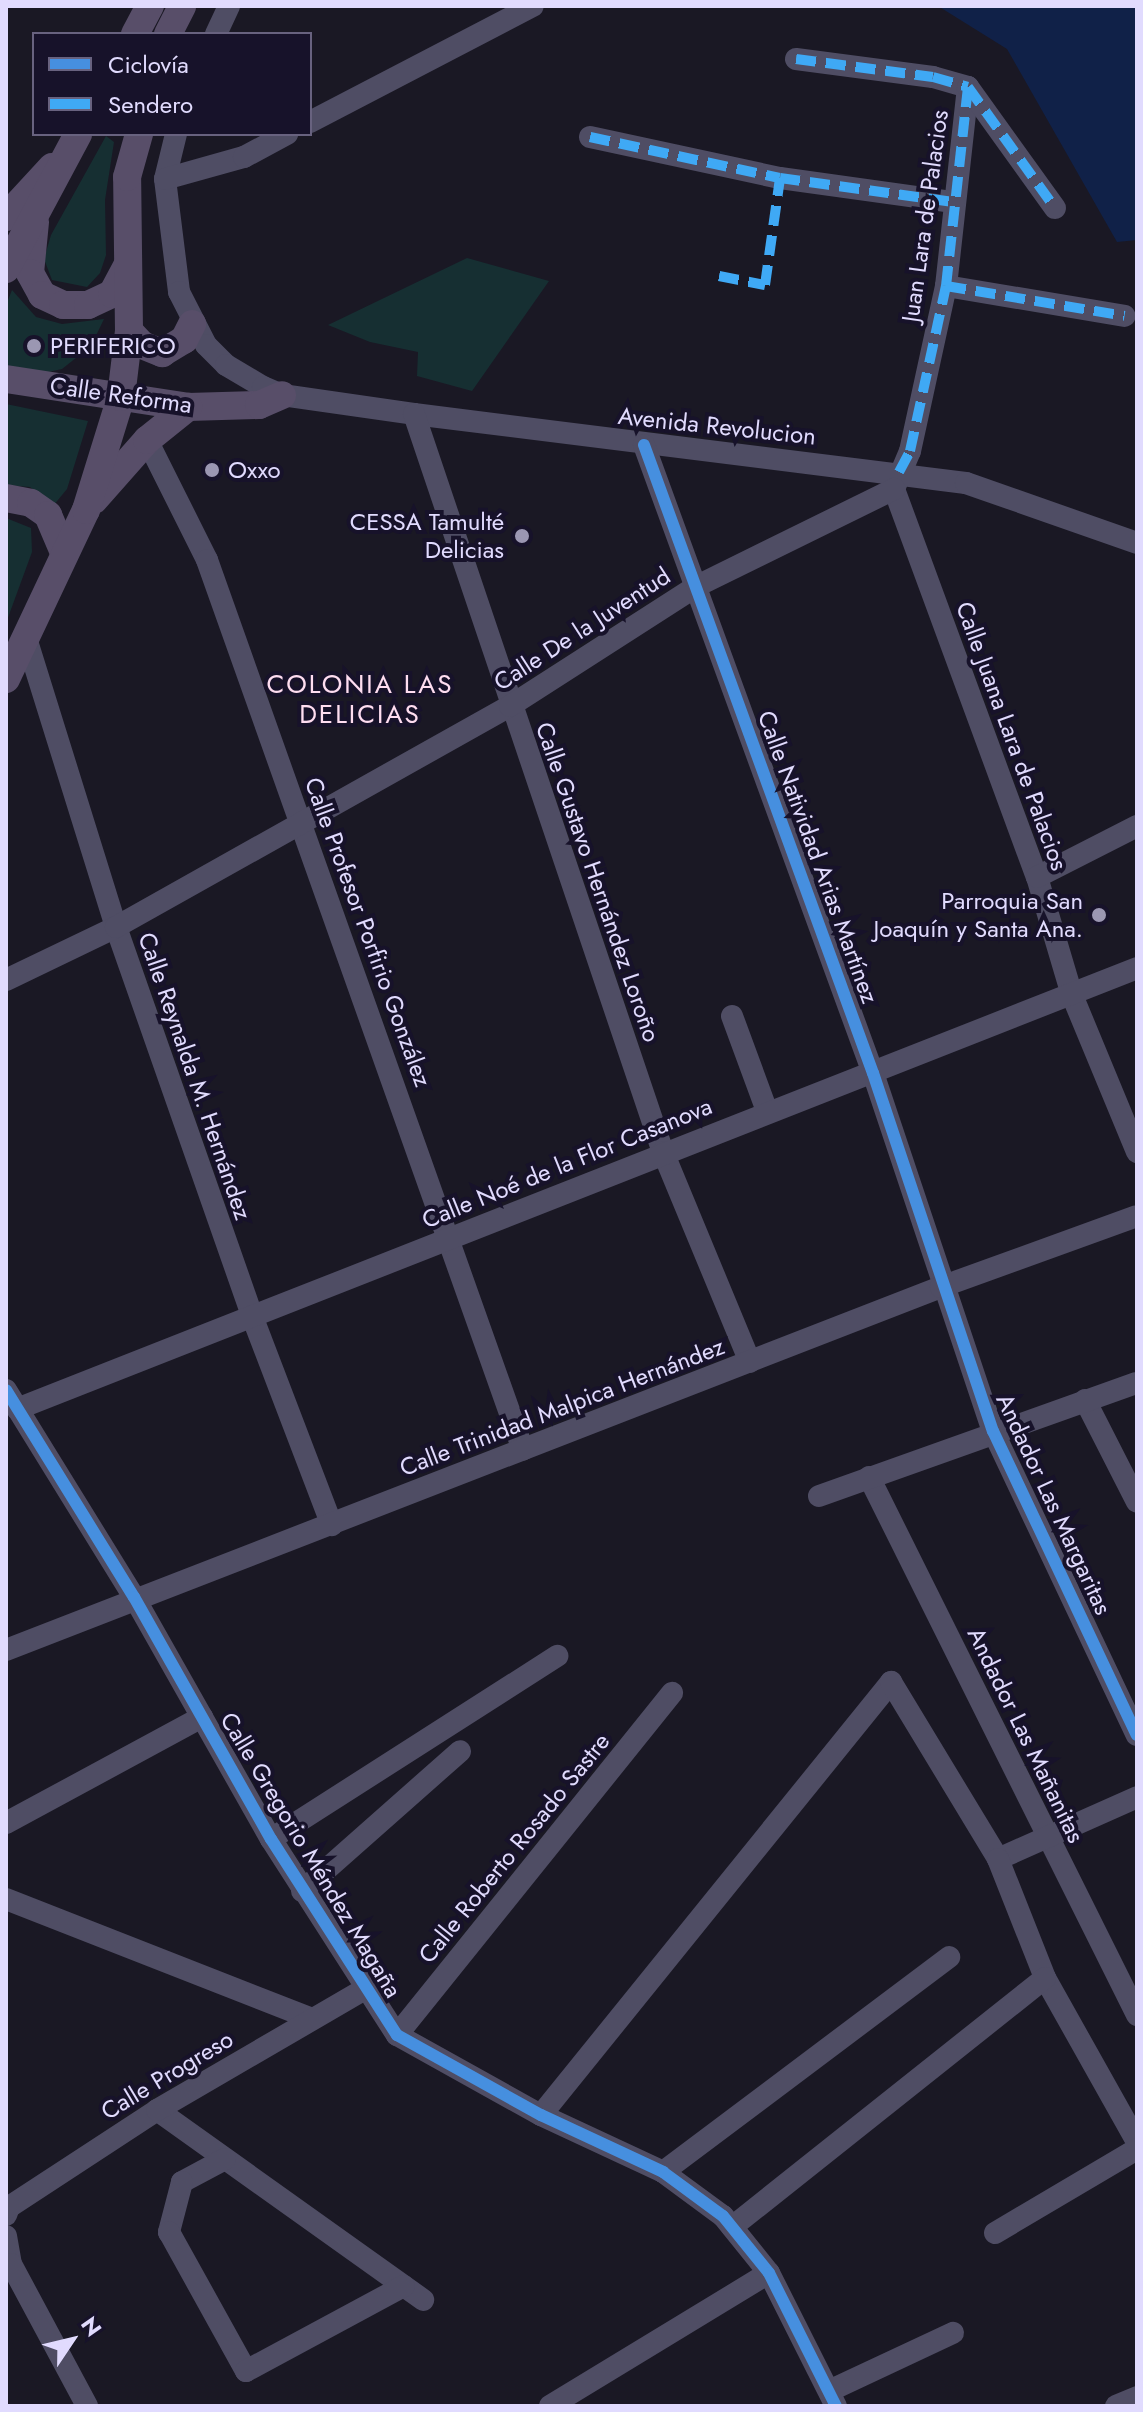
<!DOCTYPE html>
<html>
<head>
<meta charset="utf-8">
<style>
	body { margin:0 }
	#map { position:relative; width:1143px; height:2412px; overflow:hidden; background:#1a1824; font-family:Jost,sans-serif }
	div>[style] { position:absolute }
	[style*='--x'] { left:calc(var(--x)*1px); top:calc(var(--y)*1px); width:calc(var(--w)*1px); rotate:calc(var(--a)*1deg) }
	.green>* { inset:0; background:#162f32 }
	.water>* { inset:0; background:#102148 }
	.minor>* { height:22px; margin:-11px; padding:0 11px; transform-origin:11px; border-radius:11px; background:#4f4d64 }
	.major>* { height:28px; margin:-14px; padding:0 14px; transform-origin:14px; border-radius:14px; background:#584e69 }
	.quiet>* { height:10px; margin-top:-5px; transform-origin:0; background:repeating-linear-gradient(90deg,#3fa9f5 0 20px,transparent 0 30px) }
	.cycleway>* { height:12px; margin:-6px; padding:0 6px; transform-origin:6px; border-radius:6px; background:#468fdf }
	.dots>* { width:22px; height:22px; translate:-50% -50%; box-sizing:border-box; border:4px solid #17122a; border-radius:50% }
	span { translate:-50% -50%; white-space:nowrap; text-align:center; line-height:1.15; -webkit-text-stroke:8px #17122a; paint-order:stroke }
	.street-label { font-size:24px; color:#e1dbfe }
	.poi-label { font-size:24px; color:#e1dbfe }
	.left { translate:0 -50%; text-align:left }
	.right { translate:-100% -50%; text-align:right }
	.neighbourhood-label { font-size:26px; color:#feddf0; letter-spacing:2px }
	.frame { position:absolute; inset:0; border:8px solid #e1dbfe; pointer-events:none }
	.legend { position:absolute; left:32px; top:32px; width:280px; height:104px; box-sizing:border-box; background:#17122a; border:2px solid #68627f; margin:0; padding:10px 14px; list-style:none; font-size:24px; color:#e1dbfe }
	.legend li { display:flex; align-items:center; gap:16px; height:40px }
	.legend b { width:40px; border:2px solid #68627f }
	.north { position:absolute; left:32px; top:2300px; width:80px; height:80px; -webkit-text-stroke:6px #17122a; paint-order:stroke; rotate:55deg; font-size:22px; font-weight:700; line-height:32px; text-align:center; color:#e1dbfe }
	.north::after { content:''; display:block; margin:auto; width:28px; height:36px; background:#e1dbfe; clip-path:polygon(50% 0,100% 100%,50% 72%,0 100%) }
</style>
</head>
<body>
<div id="map">
	<div class="green">
		<i style="clip-path:polygon(106px 136px,114px 142px,105px 200px,106px 255px,100px 273px,87px 287px,52px 280px,44px 259px,51px 235px)"></i>
		<i style="clip-path:polygon(467px 258px,549px 281px,472px 391px,417px 376px,418px 352px,370px 342px,328px 325px)"></i>
		<i style="clip-path:polygon(12px 290px,36px 317px,62px 324px,104px 319px,91px 346px,62px 369px,39px 374px,6px 365px,6px 305px)"></i>
		<i style="clip-path:polygon(6px 404px,88px 421px,67px 489px,53px 506px,30px 487px,6px 485px)"></i>
		<i style="clip-path:polygon(6px 518px,31px 528px,32px 552px,6px 623px)"></i>
	</div>
	<div class="water">
		<i style="clip-path:polygon(938px 6px,1137px 6px,1137px 240px,1117px 242px,1007px 49px)"></i>
	</div>
	<div class="minor">
		<i style="--x:216;--y:34;--w:31;--a:-65"></i>
		<i style="--x:796;--y:59;--w:138;--a:7.5"></i>
		<i style="--x:933;--y:77;--w:36;--a:16"></i>
		<i style="--x:968;--y:87;--w:200;--a:96.3"></i>
		<i style="--x:946;--y:286;--w:169;--a:102.3"></i>
		<i style="--x:910;--y:451;--w:41;--a:112.8"></i>
		<i style="--x:894;--y:489;--w:414;--a:69.8"></i>
		<i style="--x:1037;--y:877;--w:123;--a:73.5"></i>
		<i style="--x:1072;--y:995;--w:170;--a:67.5"></i>
		<i style="--x:968;--y:87;--w:149;--a:54.3"></i>
		<i style="--x:310;--y:122;--w:251;--a:-27.5"></i>
		<i style="--x:176;--y:134;--w:46;--a:103.7"></i>
		<i style="--x:165;--y:179;--w:114;--a:82.9"></i>
		<i style="--x:179;--y:292;--w:59;--a:63"></i>
		<i style="--x:206;--y:345;--w:28;--a:45"></i>
		<i style="--x:226;--y:365;--w:43;--a:30.7"></i>
		<i style="--x:263;--y:387;--w:21;--a:23"></i>
		<i style="--x:282;--y:395;--w:133;--a:8.2"></i>
		<i style="--x:414;--y:414;--w:556;--a:7.13"></i>
		<i style="--x:966;--y:483;--w:181;--a:19.3"></i>
		<i style="--x:590;--y:137;--w:194;--a:12.2"></i>
		<i style="--x:780;--y:178;--w:175;--a:7.9"></i>
		<i style="--x:165;--y:179;--w:82;--a:-15.6"></i>
		<i style="--x:244;--y:157;--w:49;--a:-28.1"></i>
		<i style="--x:946;--y:286;--w:181;--a:9.5"></i>
		<i style="--x:414;--y:414;--w:779;--a:71.36"></i>
		<i style="--x:663;--y:1152;--w:227;--a:67.5"></i>
		<i style="--x:147;--y:440;--w:134;--a:63.4"></i>
		<i style="--x:207;--y:560;--w:944;--a:70.45"></i>
		<i style="--x:644;--y:445;--w:668;--a:69.97"></i>
		<i style="--x:873;--y:1073;--w:378;--a:71.5"></i>
		<i style="--x:993;--y:1431;--w:336;--a:64.7"></i>
		<i style="--x:26;--y:638;--w:303;--a:72.7"></i>
		<i style="--x:116;--y:927;--w:412;--a:70.7"></i>
		<i style="--x:252;--y:1316;--w:224;--a:69.1"></i>
		<i style="--x:1037;--y:877;--w:112;--a:-27"></i>
		<i style="--x:6;--y:980;--w:122;--a:-25.7"></i>
		<i style="--x:116;--y:927;--w:452;--a:-29.3"></i>
		<i style="--x:510;--y:706;--w:222;--a:-32.7"></i>
		<i style="--x:697;--y:586;--w:220;--a:-26.2"></i>
		<i style="--x:732;--y:1016;--w:101;--a:69.8"></i>
		<i style="--x:6;--y:1390;--w:243;--a:58.3"></i>
		<i style="--x:134;--y:1597;--w:278;--a:60.5"></i>
		<i style="--x:271;--y:1839;--w:233;--a:57.3"></i>
		<i style="--x:397;--y:2035;--w:165;--a:29.1"></i>
		<i style="--x:541;--y:2115;--w:135;--a:25"></i>
		<i style="--x:663;--y:2172;--w:74;--a:36.3"></i>
		<i style="--x:723;--y:2216;--w:73;--a:51.1"></i>
		<i style="--x:769;--y:2273;--w:149;--a:63.3"></i>
		<i style="--x:1085;--y:1400;--w:114;--a:63"></i>
		<i style="--x:17;--y:1409;--w:1204;--a:-21.49"></i>
		<i style="--x:869;--y:1477;--w:601;--a:63.52"></i>
		<i style="--x:819;--y:1496;--w:337;--a:-19.6"></i>
		<i style="--x:6;--y:1650;--w:1003;--a:-21.22"></i>
		<i style="--x:941;--y:1287;--w:208;--a:-19.9"></i>
		<i style="--x:6;--y:1823;--w:223;--a:-28.4"></i>
		<i style="--x:271;--y:1839;--w:340;--a:-32.6"></i>
		<i style="--x:998;--y:1859;--w:152;--a:-24"></i>
		<i style="--x:302;--y:1891;--w:211;--a:-41.5"></i>
		<i style="--x:6;--y:1899;--w:329;--a:21.4"></i>
		<i style="--x:397;--y:2035;--w:439;--a:-51.2"></i>
		<i style="--x:157;--y:2110;--w:327;--a:35.5"></i>
		<i style="--x:541;--y:2115;--w:557;--a:-51.05"></i>
		<i style="--x:891;--y:1682;--w:207;--a:58.8"></i>
		<i style="--x:998;--y:1859;--w:128;--a:68.4"></i>
		<i style="--x:1045;--y:1978;--w:188;--a:60.7"></i>
		<i style="--x:225;--y:2159;--w:49;--a:151.9"></i>
		<i style="--x:182;--y:2182;--w:52;--a:104.6"></i>
		<i style="--x:169;--y:2232;--w:159;--a:61"></i>
		<i style="--x:246;--y:2371;--w:179;--a:-28.3"></i>
		<i style="--x:663;--y:2172;--w:358;--a:-36.9"></i>
		<i style="--x:6;--y:2215;--w:9;--a:-69"></i>
		<i style="--x:9;--y:2207;--w:177;--a:-33.2"></i>
		<i style="--x:157;--y:2110;--w:238;--a:-30.2"></i>
		<i style="--x:732;--y:2227;--w:400;--a:-38.5"></i>
		<i style="--x:995;--y:2233;--w:165;--a:-30.6"></i>
		<i style="--x:6;--y:2236;--w:28;--a:80"></i>
		<i style="--x:11;--y:2264;--w:161;--a:61.8"></i>
		<i style="--x:829;--y:2391;--w:137;--a:-25.1"></i>
		<i style="--x:550;--y:2406;--w:256;--a:-31.3"></i>
		<i style="--x:1116;--y:2406;--w:23;--a:-23"></i>
	</div>
	<div class="major">
		<i style="--x:135;--y:34;--w:32;--a:-62"></i>
		<i style="--x:168;--y:34;--w:31;--a:-63"></i>
		<i style="--x:6;--y:217;--w:68;--a:-47.4"></i>
		<i style="--x:35;--y:222;--w:51;--a:95.6"></i>
		<i style="--x:30;--y:273;--w:25;--a:61"></i>
		<i style="--x:42;--y:295;--w:23;--a:25"></i>
		<i style="--x:63;--y:305;--w:25;--a:0"></i>
		<i style="--x:88;--y:305;--w:26;--a:-25"></i>
		<i style="--x:112;--y:294;--w:32;--a:-62"></i>
		<i style="--x:6;--y:269;--w:153;--a:-61.9"></i>
		<i style="--x:129;--y:331;--w:19;--a:47"></i>
		<i style="--x:142;--y:345;--w:22;--a:22"></i>
		<i style="--x:162;--y:353;--w:26;--a:-31"></i>
		<i style="--x:184;--y:340;--w:18;--a:-63"></i>
		<i style="--x:6;--y:379;--w:184;--a:8.7"></i>
		<i style="--x:188;--y:407;--w:71;--a:-1.6"></i>
		<i style="--x:259;--y:405;--w:25;--a:-23"></i>
		<i style="--x:6;--y:498;--w:25;--a:11"></i>
		<i style="--x:31;--y:503;--w:21;--a:35"></i>
		<i style="--x:48;--y:515;--w:39;--a:67"></i>
		<i style="--x:94;--y:500;--w:80;--a:-48.5"></i>
		<i style="--x:147;--y:440;--w:53;--a:-38.8"></i>
		<i style="--x:6;--y:679;--w:187;--a:-64.7"></i>
		<i style="--x:86;--y:510;--w:118;--a:-72.8"></i>
		<i style="--x:121;--y:397;--w:66;--a:-83.1"></i>
		<i style="--x:129;--y:331;--w:154;--a:-90.7"></i>
		<i style="--x:127;--y:177;--w:45;--a:-74.4"></i>
	</div>
	<div class="quiet">
		<i style="--x:796;--y:59;--w:138;--a:7.5"></i>
		<i style="--x:933;--y:77;--w:36;--a:16"></i>
		<i style="--x:968;--y:87;--w:149;--a:54.3"></i>
		<i style="--x:590;--y:137;--w:194;--a:12.2"></i>
		<i style="--x:780;--y:178;--w:175;--a:7.9"></i>
		<i style="--x:719;--y:276;--w:47;--a:11.1"></i>
		<i style="--x:765;--y:285;--w:108;--a:-82"></i>
		<i style="--x:946;--y:286;--w:181;--a:9.5"></i>
		<i style="--x:899;--y:472;--w:24;--a:-62"></i>
		<i style="--x:910;--y:451;--w:169;--a:-77.7"></i>
		<i style="--x:946;--y:286;--w:200;--a:-83.7"></i>
	</div>
	<div class="cycleway">
		<i style="--x:644;--y:445;--w:668;--a:69.97"></i>
		<i style="--x:873;--y:1073;--w:378;--a:71.5"></i>
		<i style="--x:993;--y:1431;--w:336;--a:64.7"></i>
		<i style="--x:6;--y:1390;--w:243;--a:58.3"></i>
		<i style="--x:134;--y:1597;--w:278;--a:60.5"></i>
		<i style="--x:271;--y:1839;--w:233;--a:57.3"></i>
		<i style="--x:397;--y:2035;--w:165;--a:29.1"></i>
		<i style="--x:541;--y:2115;--w:135;--a:25"></i>
		<i style="--x:663;--y:2172;--w:74;--a:36.3"></i>
		<i style="--x:723;--y:2216;--w:73;--a:51.1"></i>
		<i style="--x:769;--y:2273;--w:149;--a:63.3"></i>
	</div>
	<div class="dots">
		<i style="left:34px;top:346px;background:#9b97b2"></i>
		<i style="left:212px;top:470px;background:#9b97b2"></i>
		<i style="left:522px;top:536px;background:#9b97b2"></i>
		<i style="left:1099px;top:915px;background:#9b97b2"></i>
	</div>
	<div class="street-label">
		<span style="left:925px;top:216px;rotate:-82deg">Juan Lara de Palacios</span>
		<span style="left:121px;top:395px;rotate:8deg">Calle Reforma</span>
		<span style="left:717px;top:426px;rotate:6deg">Avenida Revolucion</span>
		<span style="left:582px;top:629px;rotate:-33deg">Calle De la Juventud</span>
		<span style="left:1012px;top:736px;rotate:70deg">Calle Juana Lara de Palacios</span>
		<span style="left:818px;top:857px;rotate:70deg">Calle Natividad Arias Martínez</span>
		<span style="left:598px;top:882px;rotate:71deg">Calle Gustavo Hernández Loroño</span>
		<span style="left:368px;top:932px;rotate:70deg">Calle Profesor Porfirio González</span>
		<span style="left:195px;top:1076px;rotate:71deg">Calle Reynalda M. Hernández</span>
		<span style="left:567px;top:1163px;rotate:-22deg">Calle Noé de la Flor Casanova</span>
		<span style="left:562px;top:1407px;rotate:-21deg">Calle Trinidad Malpica Hernández</span>
		<span style="left:1054px;top:1504px;rotate:65deg">Andador Las Margaritas</span>
		<span style="left:1026px;top:1735px;rotate:64deg">Andador Las Mañanitas</span>
		<span style="left:514px;top:1848px;rotate:-51deg">Calle Roberto Rosado Sastre</span>
		<span style="left:311px;top:1855px;rotate:59deg">Calle Gregorio Méndez Magaña</span>
		<span style="left:167px;top:2075px;rotate:-31deg">Calle Progreso</span>
	</div>
	<div class="poi-label">
		<span class="left" style="left:50px;top:346px">PERIFERICO</span>
		<span class="left" style="left:228px;top:470px">Oxxo</span>
		<span class="right" style="left:504px;top:536px">CESSA Tamulté<br>Delicias</span>
		<span class="right" style="left:1083px;top:915px">Parroquia San<br>Joaquín y Santa Ana.</span>
	</div>
	<div class="neighbourhood-label">
		<span style="left:360px;top:700px">COLONIA LAS<br>DELICIAS</span>
	</div>
	<div class="frame"></div>
	<ul class="legend">
	<li><b style="height:10px;background:#468fdf"></b>Ciclovía</li>
	<li><b style="height:10px;background:#3fa9f5"></b>Sendero</li>
	</ul>
	<div class="north">N</div>
</div>
</body>
</html>
